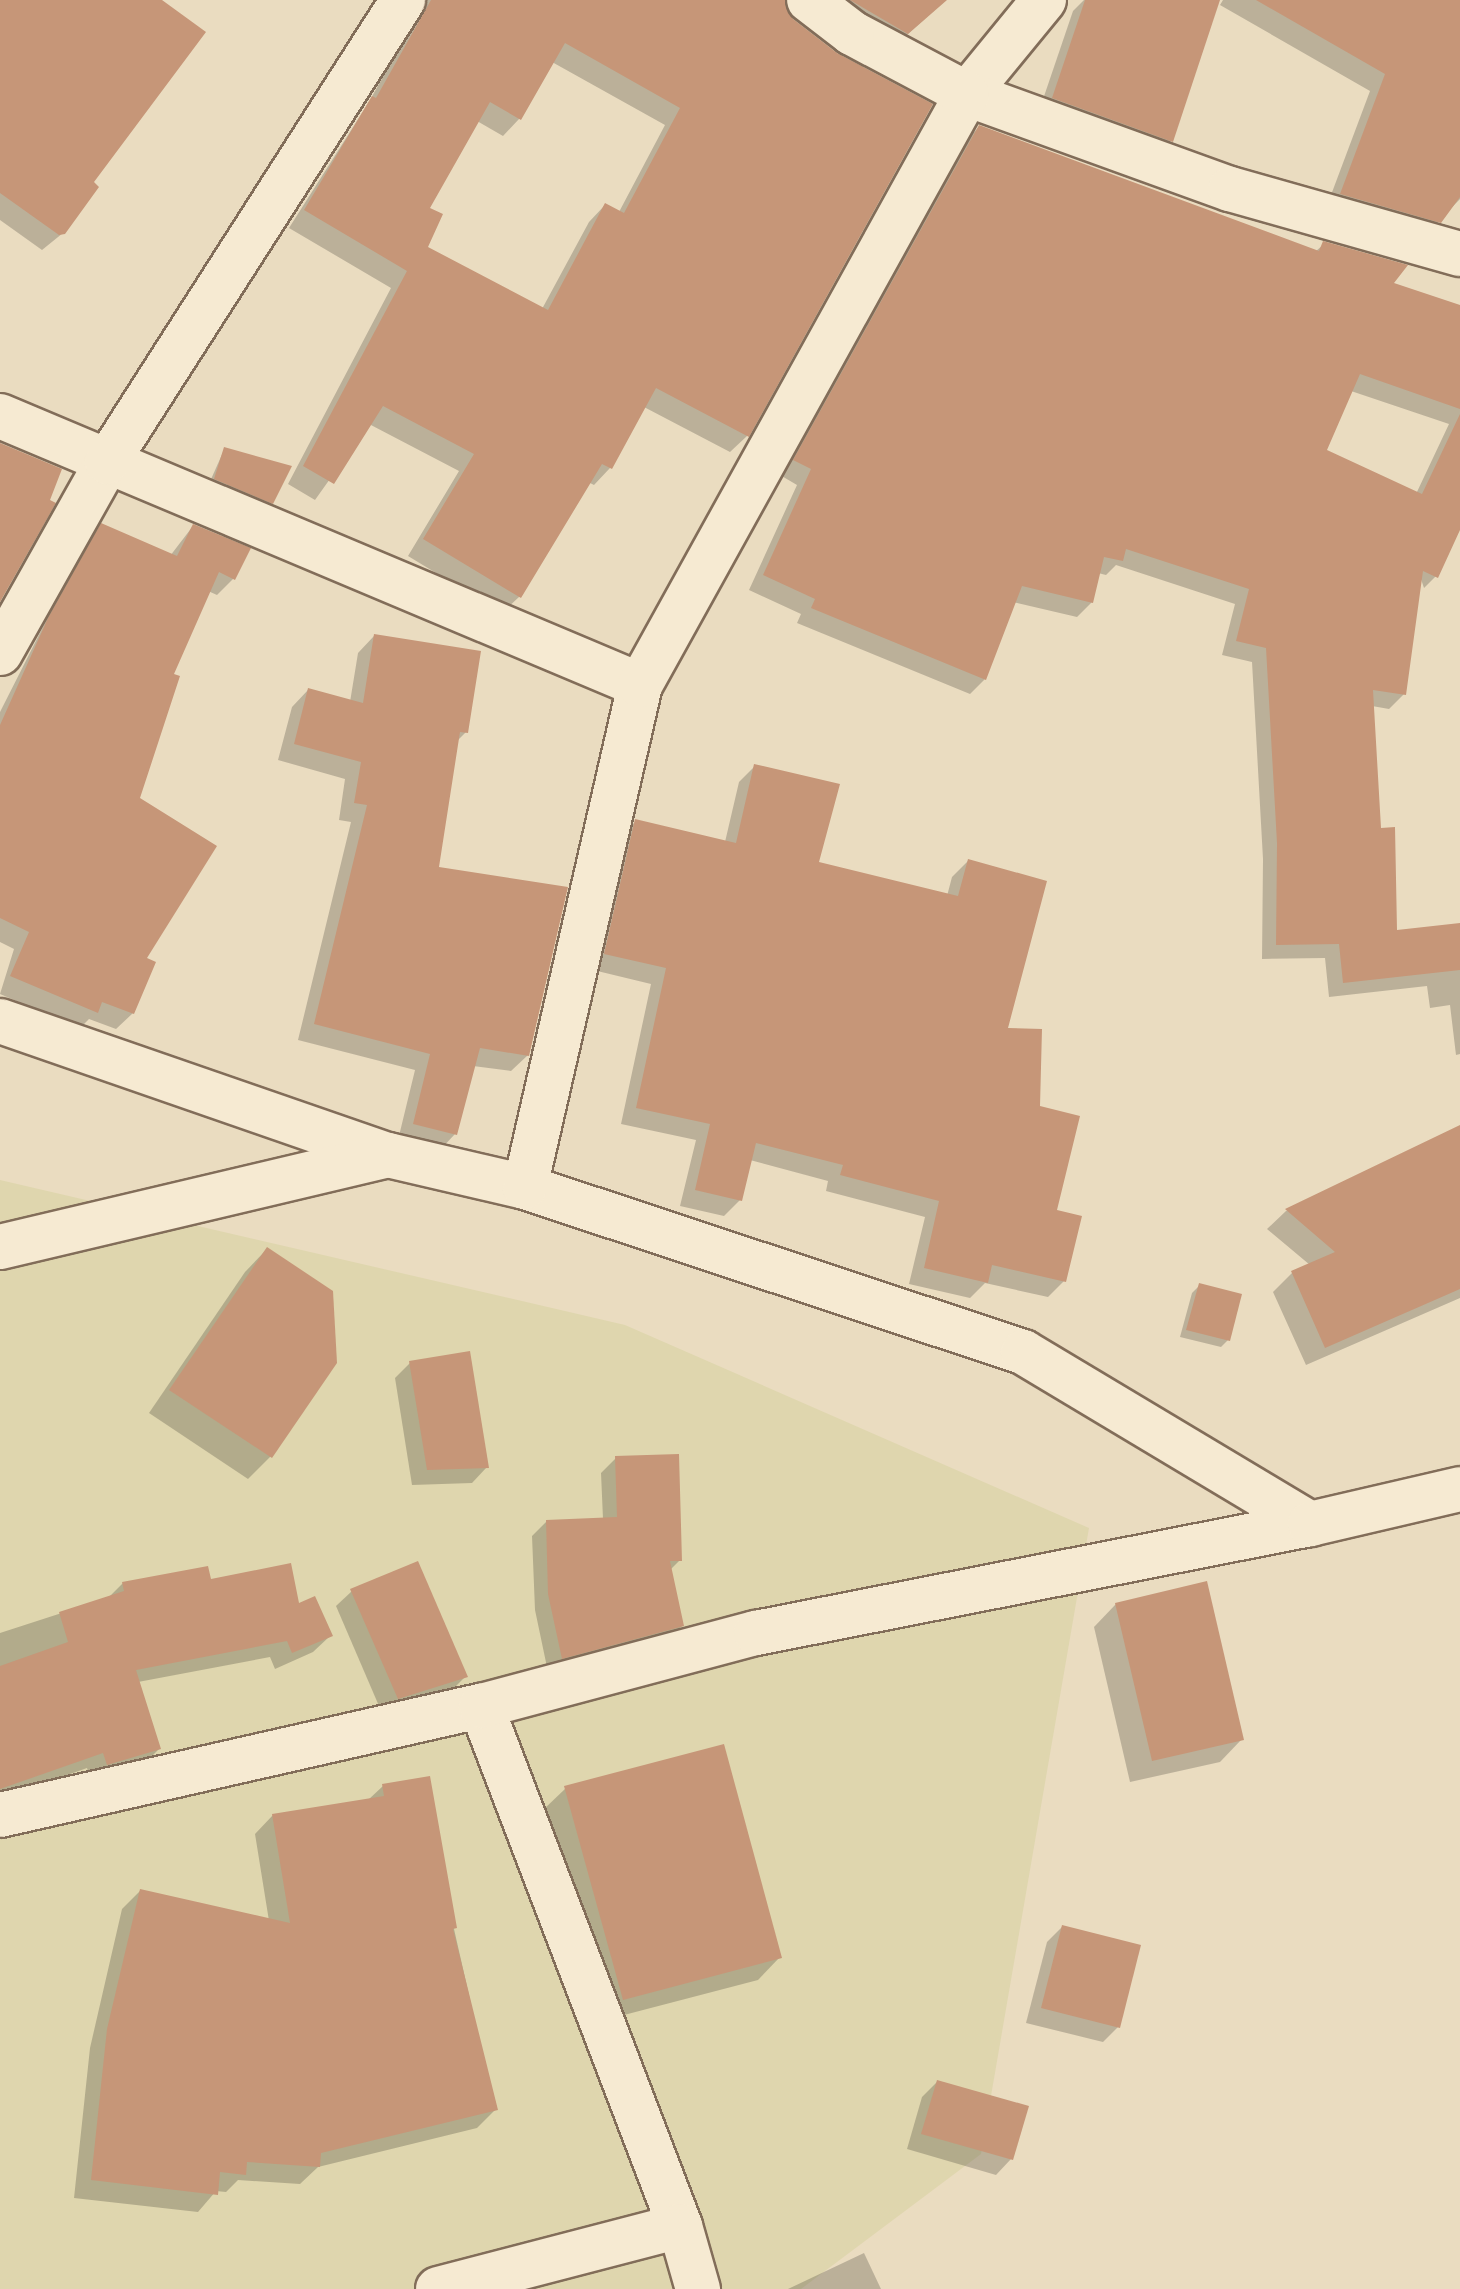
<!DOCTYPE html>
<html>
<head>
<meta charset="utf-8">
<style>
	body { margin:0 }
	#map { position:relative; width:1460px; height:2289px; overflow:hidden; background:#eadcc0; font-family:"Zilla Slab",serif }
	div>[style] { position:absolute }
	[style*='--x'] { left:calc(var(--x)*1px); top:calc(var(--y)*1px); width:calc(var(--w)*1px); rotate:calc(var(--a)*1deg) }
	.farmland>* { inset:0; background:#dfd6ae }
	.shadow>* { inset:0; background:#0003 }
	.building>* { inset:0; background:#c69678 }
	.roads { filter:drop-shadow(2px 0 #826d59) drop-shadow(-2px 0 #826d59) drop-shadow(0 2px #826d59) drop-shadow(0 -2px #826d59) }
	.minor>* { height:44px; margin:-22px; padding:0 22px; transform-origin:22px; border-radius:22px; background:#f6ead2 }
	span { translate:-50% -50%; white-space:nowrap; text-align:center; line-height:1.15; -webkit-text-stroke:8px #f2e7cf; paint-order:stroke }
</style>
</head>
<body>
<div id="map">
	<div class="farmland">
		<i style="clip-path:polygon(0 1180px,625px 1325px,1089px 1528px,981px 2154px,801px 2289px,0 2289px)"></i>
	</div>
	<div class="shadow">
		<i style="clip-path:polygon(0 0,158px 0,63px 233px,42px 250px,0 220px)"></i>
		<i style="clip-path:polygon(evenodd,425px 0,783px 0,792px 21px,839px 57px,747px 436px,730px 452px,644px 407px,610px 468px,594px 485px,588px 482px,519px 597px,502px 613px,408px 556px,459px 471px,369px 424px,315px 500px,288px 484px,391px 288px,289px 228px,369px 102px,425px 0,552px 62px,665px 125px,619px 212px,605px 205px,589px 222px,542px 309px,426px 248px,427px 209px,477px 121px,503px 136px,519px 119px,552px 62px)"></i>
		<i style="clip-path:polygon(812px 0,946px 0,890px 50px)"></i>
		<i style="clip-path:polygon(1084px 0,1100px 0,1171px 141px,1156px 156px,1038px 114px,1073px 11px)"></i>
		<i style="clip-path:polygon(1223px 0,1460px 0,1460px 199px,1422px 238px,1325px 211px,1370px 91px,1220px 5px)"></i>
		<i style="clip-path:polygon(evenodd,979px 127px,1315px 252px,1324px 244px,1391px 284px,1460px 307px,1460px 525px,1438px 574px,1424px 588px,1420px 576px,1404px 694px,1389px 709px,1372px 706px,1379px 830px,1395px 932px,1460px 925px,1460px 1054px,1456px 1055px,1450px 1005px,1430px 1008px,1427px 986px,1329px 997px,1325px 958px,1262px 959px,1263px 859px,1252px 662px,1222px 655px,1235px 604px,1116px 565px,1106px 575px,1098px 573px,1092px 602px,1077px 617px,1013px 602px,985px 679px,970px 694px,797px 623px,801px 614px,749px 590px,797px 485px,780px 475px,964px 142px,979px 127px,1351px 391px,1449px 424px,1416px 494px,1325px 451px,1351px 391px)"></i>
		<i style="clip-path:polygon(224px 450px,272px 503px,264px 510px,208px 486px)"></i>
		<i style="clip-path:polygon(102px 525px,170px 556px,193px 526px,248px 549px,233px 579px,217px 595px,208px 591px,171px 675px,137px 798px,133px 1013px,116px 1029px,89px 1019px,80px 1028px,0 994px,14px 949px,0 942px,0 712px,86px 542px)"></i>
		<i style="clip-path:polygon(374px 636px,466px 732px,457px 741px,437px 868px,528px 1055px,511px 1071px,473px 1066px,455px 1134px,439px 1151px,398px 1140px,415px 1070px,298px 1040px,351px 822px,339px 820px,345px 779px,278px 760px,292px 707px,308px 690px,350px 702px,358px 653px)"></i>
		<i style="clip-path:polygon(755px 766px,817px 863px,947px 896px,952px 877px,968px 861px,1006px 1030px,1038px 1108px,1064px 1281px,1048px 1297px,985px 1283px,970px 1298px,909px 1284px,925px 1217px,826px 1191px,828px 1181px,750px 1160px,740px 1200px,724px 1216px,680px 1206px,696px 1140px,621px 1124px,651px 984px,589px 969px,620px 837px,636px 821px,725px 842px,739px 782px)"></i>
		<i style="clip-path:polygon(1460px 1127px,1460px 1298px,1306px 1365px,1273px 1292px,1292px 1273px,1310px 1265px,1267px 1229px,1286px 1211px)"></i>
		<i style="clip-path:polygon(267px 1249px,335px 1363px,270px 1457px,248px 1479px,149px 1413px,245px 1272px)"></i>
		<i style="clip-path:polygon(1199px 1286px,1228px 1340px,1221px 1347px,1180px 1337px,1192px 1293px)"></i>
		<i style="clip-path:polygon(410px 1363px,487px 1467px,472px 1483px,412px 1485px,395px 1378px)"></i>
		<i style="clip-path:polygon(616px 1458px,680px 1560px,670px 1570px,682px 1626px,667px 1640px,548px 1672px,535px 1610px,532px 1536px,547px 1521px,603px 1519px,601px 1473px)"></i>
		<i style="clip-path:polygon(209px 1581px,297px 1606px,330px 1636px,313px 1652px,275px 1669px,270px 1657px,138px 1682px,159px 1749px,142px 1766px,91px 1781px,87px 1768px,0 1799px,0 1633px,108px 1598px,123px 1583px)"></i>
		<i style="clip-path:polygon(352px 1591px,465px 1677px,450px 1692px,382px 1713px,336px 1606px)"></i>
		<i style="clip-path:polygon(1116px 1604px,1242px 1739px,1220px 1762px,1130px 1782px,1094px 1627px)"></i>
		<i style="clip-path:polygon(383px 1786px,447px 1898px,495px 2110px,477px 2128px,318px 2167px,300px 2184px,238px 2180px,226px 2192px,216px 2191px,198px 2212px,74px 2198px,90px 2048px,122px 1909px,140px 1891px,269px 1921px,255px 1834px,273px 1815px,368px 1800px)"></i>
		<i style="clip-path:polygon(566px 1788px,780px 1957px,758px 1980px,601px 2021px,543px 1810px)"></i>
		<i style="clip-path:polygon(1062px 1927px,1118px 2027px,1103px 2042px,1026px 2023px,1047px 1942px)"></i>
		<i style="clip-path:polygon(937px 2082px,1011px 2159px,996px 2175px,907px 2149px,922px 2097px)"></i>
		<i style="clip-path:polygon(864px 2253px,881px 2289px,788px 2289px)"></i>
	</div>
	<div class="building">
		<i style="clip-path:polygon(0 0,162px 0,206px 32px,94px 182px,99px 187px,65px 234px,59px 235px,0 193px)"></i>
		<i style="clip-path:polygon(evenodd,431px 0,785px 0,793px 19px,837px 53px,933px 104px,749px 437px,656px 388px,612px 469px,602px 464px,521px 598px,423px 539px,474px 454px,383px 406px,334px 484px,303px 466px,407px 271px,304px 210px,372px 96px,376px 98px,431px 0,565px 43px,680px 108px,624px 213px,605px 203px,548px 310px,428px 247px,443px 214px,430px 208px,490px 102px,521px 120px,565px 43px)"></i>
		<i style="clip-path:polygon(850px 0,947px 0,908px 34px)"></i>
		<i style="clip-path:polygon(1085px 0,1220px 0,1173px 142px,1052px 98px)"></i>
		<i style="clip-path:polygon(1256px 0,1460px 0,1460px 197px,1441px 223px,1340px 194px,1385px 74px)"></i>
		<i style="clip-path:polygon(979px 125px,1319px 251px,1323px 241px,1408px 265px,1394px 283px,1460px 305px,1460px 409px,1360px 374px,1327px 450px,1422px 494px,1460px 414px,1460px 530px,1438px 578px,1423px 571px,1406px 695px,1373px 690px,1381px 828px,1395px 827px,1397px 930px,1460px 923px,1460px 970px,1343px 983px,1339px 944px,1276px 945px,1277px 843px,1266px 648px,1236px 641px,1249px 589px,1126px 549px,1123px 561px,1104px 557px,1093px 603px,1022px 586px,986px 680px,811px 608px,815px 599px,763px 575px,811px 469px,793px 460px)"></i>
		<i style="clip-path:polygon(0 443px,62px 469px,50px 500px,56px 503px,0 602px)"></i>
		<i style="clip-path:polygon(224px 447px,292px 466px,273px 504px,214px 479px)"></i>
		<i style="clip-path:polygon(101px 523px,177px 556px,193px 524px,251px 548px,235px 580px,219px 572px,174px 674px,180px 676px,140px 798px,217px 846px,147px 958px,156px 962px,134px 1014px,102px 1002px,98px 1013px,10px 976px,29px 932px,0 918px,0 725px,48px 618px)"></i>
		<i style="clip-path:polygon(374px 634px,481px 651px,468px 733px,460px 732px,439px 867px,568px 887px,529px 1056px,480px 1048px,457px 1135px,413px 1124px,430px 1054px,314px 1024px,367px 805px,354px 803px,361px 762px,294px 744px,308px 688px,363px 703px)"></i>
		<i style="clip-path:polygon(754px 764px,840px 784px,819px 862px,958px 896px,968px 859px,1047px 881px,1008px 1028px,1042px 1029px,1040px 1106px,1080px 1116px,1057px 1210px,1082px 1216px,1066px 1282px,992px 1265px,988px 1283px,924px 1268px,939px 1201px,840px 1175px,843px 1165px,756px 1143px,742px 1201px,695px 1190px,710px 1124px,636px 1108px,666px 968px,604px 954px,635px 819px,736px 843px)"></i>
		<i style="clip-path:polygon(1460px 1125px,1460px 1289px,1325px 1348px,1291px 1271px,1335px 1252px,1285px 1209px)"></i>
		<i style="clip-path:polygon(267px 1247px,333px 1291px,337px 1363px,272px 1458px,169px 1390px)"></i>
		<i style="clip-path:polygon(1199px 1283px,1242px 1294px,1230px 1341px,1186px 1330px)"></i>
		<i style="clip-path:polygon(470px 1351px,489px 1468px,427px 1470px,409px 1361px)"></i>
		<i style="clip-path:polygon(679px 1454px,682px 1561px,670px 1561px,684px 1626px,562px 1659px,548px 1594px,546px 1520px,617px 1517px,615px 1456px)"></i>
		<i style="clip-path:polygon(418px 1561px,468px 1677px,398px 1699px,350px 1589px)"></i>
		<i style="clip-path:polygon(291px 1563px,299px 1603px,315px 1596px,333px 1636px,292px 1653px,287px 1641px,136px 1670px,161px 1749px,107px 1765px,103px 1753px,0 1789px,0 1666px,68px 1642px,59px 1612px,124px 1591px,122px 1582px,208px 1566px,211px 1579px)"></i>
		<i style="clip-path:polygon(1207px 1581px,1244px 1740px,1152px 1761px,1115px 1603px)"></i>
		<i style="clip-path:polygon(724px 1744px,782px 1958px,623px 2000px,564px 1786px)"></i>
		<i style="clip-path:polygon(430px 1776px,457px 1928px,453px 1929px,498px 2110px,321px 2153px,320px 2167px,247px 2162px,246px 2175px,220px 2172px,218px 2195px,91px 2180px,107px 2029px,140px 1889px,290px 1923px,272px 1814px,384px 1796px,382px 1784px)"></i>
		<i style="clip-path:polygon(1062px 1925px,1141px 1945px,1120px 2028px,1041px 2008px)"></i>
		<i style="clip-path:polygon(937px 2080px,1029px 2106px,1013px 2160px,921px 2134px)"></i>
	</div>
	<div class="roads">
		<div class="minor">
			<i style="--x:1044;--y:0;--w:122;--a:129.3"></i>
			<i style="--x:967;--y:94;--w:280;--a:19.9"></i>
			<i style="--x:1230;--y:189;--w:239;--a:15.8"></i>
			<i style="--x:0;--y:416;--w:694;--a:22.8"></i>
			<i style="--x:0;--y:653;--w:219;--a:-60.7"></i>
			<i style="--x:107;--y:462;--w:549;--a:-57.35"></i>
			<i style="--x:0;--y:1021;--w:410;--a:19.1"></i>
			<i style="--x:388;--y:1155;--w:141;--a:13.1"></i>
			<i style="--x:525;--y:1187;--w:525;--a:18.33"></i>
			<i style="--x:1023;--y:1352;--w:335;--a:30.9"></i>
			<i style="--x:525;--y:1187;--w:515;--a:-77.1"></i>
			<i style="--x:640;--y:685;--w:675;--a:-61.04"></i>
			<i style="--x:967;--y:94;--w:130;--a:-152.1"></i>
			<i style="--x:852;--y:33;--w:54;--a:-142.5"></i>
			<i style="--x:0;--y:1247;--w:399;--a:-13.3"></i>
			<i style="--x:481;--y:1706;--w:557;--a:69.06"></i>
			<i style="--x:680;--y:2226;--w:66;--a:74.1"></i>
			<i style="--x:0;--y:1815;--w:493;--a:-12.8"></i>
			<i style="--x:481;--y:1706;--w:285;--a:-14.9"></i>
			<i style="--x:756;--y:1633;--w:565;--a:-11.13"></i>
			<i style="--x:1310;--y:1524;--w:154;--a:-13.1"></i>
			<i style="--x:438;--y:2289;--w:250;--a:-14.6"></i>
		</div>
	</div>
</div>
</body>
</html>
